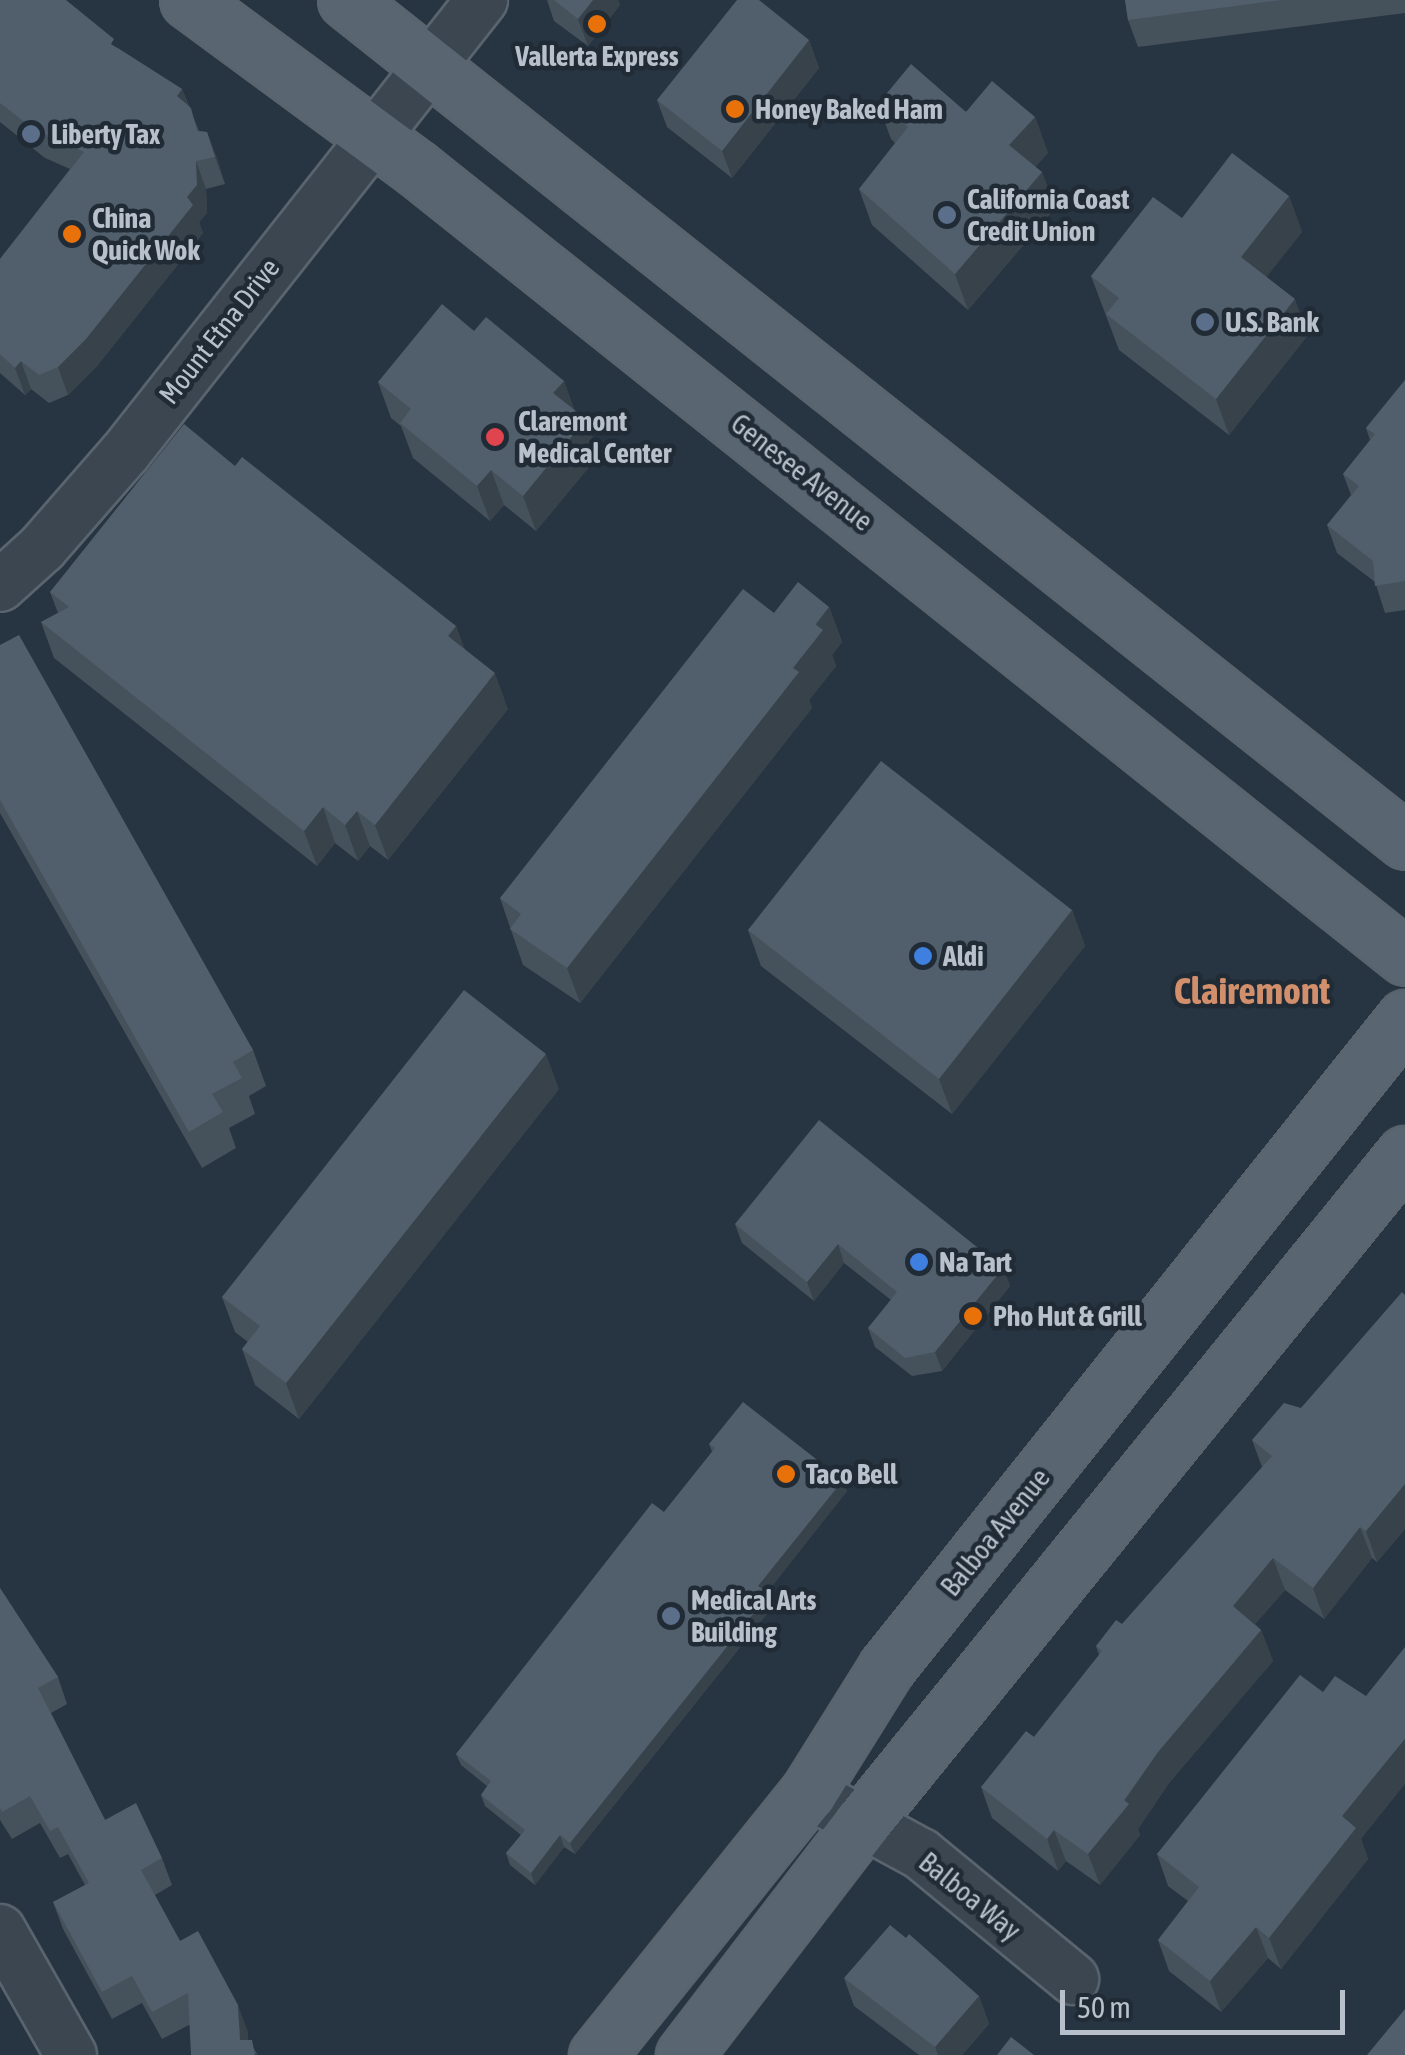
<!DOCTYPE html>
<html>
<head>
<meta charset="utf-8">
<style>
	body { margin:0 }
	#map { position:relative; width:1405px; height:2055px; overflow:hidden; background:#273441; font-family:"Asap Condensed",sans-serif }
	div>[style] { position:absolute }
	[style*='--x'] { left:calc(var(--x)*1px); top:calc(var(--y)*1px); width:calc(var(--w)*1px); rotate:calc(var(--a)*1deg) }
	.roads { filter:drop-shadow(2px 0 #59646e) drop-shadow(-2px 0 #59646e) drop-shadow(0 2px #59646e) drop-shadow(0 -2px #59646e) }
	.minor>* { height:50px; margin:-25px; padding:0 25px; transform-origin:25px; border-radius:25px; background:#3b4651 }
	.major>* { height:55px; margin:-27.5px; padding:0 27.5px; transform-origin:27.5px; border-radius:27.5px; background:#596570 }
	.wall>* { inset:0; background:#45525c }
	.shaded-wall>* { inset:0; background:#38424b }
	.building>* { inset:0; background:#505f6b }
	.dots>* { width:28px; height:28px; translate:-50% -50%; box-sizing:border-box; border:5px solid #202b36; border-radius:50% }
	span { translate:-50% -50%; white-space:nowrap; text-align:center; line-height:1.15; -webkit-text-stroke:9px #202b36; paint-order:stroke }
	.poi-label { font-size:28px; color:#b8c1cb; font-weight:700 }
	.left { translate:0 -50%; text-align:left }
	.street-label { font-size:28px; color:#b8c1cb }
	.district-label { font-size:38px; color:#d28f6c; font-weight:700 }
	.scale { position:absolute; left:1060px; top:1990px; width:285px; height:45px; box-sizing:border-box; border:5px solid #b8c1cb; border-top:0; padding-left:12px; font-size:30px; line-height:35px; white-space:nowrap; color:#b8c1cb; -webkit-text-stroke:8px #202b36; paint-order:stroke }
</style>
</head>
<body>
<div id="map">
	<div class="roads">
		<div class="minor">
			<i style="--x:0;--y:586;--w:57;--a:-42.1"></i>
			<i style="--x:42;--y:548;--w:126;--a:-48.9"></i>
			<i style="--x:125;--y:453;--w:577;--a:-51.76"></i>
			<i style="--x:808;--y:1793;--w:128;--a:28.4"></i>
			<i style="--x:921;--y:1854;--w:197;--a:39.4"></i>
			<i style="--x:0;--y:1930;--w:144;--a:60.4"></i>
		</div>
		<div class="major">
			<i style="--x:188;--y:0;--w:283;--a:36.4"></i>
			<i style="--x:416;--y:168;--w:1265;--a:38.58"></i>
			<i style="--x:346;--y:0;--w:1352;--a:38.45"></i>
			<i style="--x:597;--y:2055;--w:336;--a:-51.2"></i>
			<i style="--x:808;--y:1793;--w:147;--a:-58"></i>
			<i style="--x:886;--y:1668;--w:832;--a:-51.39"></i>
			<i style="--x:684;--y:2055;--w:291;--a:-52.5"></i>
			<i style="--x:861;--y:1824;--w:863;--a:-50.93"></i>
		</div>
	</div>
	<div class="wall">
		<i style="clip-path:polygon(0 0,118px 48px,182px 89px,199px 131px,207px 132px,225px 184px,206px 189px,207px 213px,199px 222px,203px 233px,97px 366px,68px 395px,49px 403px,31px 389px,25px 395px,0 373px,0 259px,70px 169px,45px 158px,0 122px)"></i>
		<i style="clip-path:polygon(547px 0,618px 0,620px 5px,588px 46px,554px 21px)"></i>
		<i style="clip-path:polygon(1125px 0,1405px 0,1405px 13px,1138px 47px,1128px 20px)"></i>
		<i style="clip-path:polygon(809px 40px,819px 68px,732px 178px,667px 127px,657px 100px)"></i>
		<i style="clip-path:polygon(878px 104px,1035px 117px,1048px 153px,1035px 167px,1042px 172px,1055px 208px,968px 310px,872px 225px,859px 189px,895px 143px,891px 139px)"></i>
		<i style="clip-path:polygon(1289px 196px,1302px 232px,1266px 277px,1308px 335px,1229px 435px,1119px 350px,1091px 276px,1182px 218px)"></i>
		<i style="clip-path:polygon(474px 331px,564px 381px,574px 410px,586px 419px,599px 455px,536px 531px,504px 505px,490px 521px,413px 458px,401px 426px,391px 418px,378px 382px)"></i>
		<i style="clip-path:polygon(1405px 380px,1405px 610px,1385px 613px,1375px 582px,1337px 553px,1327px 525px,1351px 495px,1343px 474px,1370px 440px,1366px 428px)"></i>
		<i style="clip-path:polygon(235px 466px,456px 626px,464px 648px,508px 709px,388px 860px,370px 846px,358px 861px,335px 843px,317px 866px,54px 658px,41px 622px,58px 613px,50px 592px)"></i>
		<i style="clip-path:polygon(829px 607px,842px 642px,832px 655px,836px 666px,809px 700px,812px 708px,580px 1003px,523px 965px,500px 898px,774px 613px)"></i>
		<i style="clip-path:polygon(0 645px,253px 1050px,266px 1086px,249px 1096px,255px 1114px,229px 1128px,236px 1148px,202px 1168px,0 813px)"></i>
		<i style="clip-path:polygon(1072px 910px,1085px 946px,952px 1114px,761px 966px,748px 930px)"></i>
		<i style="clip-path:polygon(559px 1089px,299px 1419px,255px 1385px,242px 1349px,248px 1342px,235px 1332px,222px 1297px)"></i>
		<i style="clip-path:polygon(735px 1224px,1003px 1268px,1010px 1286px,942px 1371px,912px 1376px,875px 1347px,868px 1328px,891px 1300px,844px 1263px,814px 1301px,742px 1243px)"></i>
		<i style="clip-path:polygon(1405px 1295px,1405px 1529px,1377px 1562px,1372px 1558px,1324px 1619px,1285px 1590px,1255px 1624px,1261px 1630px,1273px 1661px,1169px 1783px,1138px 1829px,1140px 1835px,1100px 1885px,1066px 1861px,1058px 1871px,992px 1818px,981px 1787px,1034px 1737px,1099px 1655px,1096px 1646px,1122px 1624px,1262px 1467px,1252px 1440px,1301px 1408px)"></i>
		<i style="clip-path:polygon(709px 1444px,843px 1480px,847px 1491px,767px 1592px,773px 1606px,575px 1854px,564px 1847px,535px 1885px,510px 1865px,506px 1853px,521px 1835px,485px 1806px,481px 1795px,487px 1786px,461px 1765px,456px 1754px,664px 1512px,712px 1452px)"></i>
		<i style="clip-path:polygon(0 1588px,58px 1677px,67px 1704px,51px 1713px,105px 1820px,162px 1858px,172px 1885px,155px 1895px,180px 1941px,248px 2032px,248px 2040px,258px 2055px,189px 2025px,162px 2039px,142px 2003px,112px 2019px,63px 1929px,53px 1902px,85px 1885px,68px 1854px,60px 1858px,40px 1823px,12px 1839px,0 1820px)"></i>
		<i style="clip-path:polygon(1323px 1692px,1366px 1696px,1361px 1839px,1368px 1859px,1281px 1969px,1268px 1958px,1221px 2012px,1169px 1971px,1158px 1940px,1188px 1901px,1168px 1886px,1157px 1854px)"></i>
		<i style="clip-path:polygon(844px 1978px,979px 1996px,989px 2024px,962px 2055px,919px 2055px,854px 2006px)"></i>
	</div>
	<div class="shaded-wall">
		<i style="clip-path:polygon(593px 0,618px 0,620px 5px,588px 46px,578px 19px)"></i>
		<i style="clip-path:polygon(809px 40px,819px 68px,732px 178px,722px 151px)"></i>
		<i style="clip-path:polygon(182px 89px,192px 117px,177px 96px)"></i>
		<i style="clip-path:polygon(1035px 117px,1048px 153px,1022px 181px,1009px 145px)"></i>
		<i style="clip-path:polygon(207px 132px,218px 160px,225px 184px,215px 157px)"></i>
		<i style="clip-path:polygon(196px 161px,206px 189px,207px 213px,199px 222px,203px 233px,97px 366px,68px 395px,58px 367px,187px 197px)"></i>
		<i style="clip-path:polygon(1042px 172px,1055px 208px,968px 310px,955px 274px)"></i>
		<i style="clip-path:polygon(1289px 196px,1302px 232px,1254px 293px,1241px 257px)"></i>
		<i style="clip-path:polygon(1295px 299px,1308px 335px,1229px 435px,1216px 399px)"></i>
		<i style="clip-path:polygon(21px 361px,31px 389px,25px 395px,15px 368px)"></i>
		<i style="clip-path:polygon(564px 381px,577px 416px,553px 393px)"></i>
		<i style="clip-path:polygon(586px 419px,599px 455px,536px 531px,523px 496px)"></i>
		<i style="clip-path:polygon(491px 470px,504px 505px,490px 521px,477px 486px)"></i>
		<i style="clip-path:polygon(829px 607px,842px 642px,832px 655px,836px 666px,809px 700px,812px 708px,580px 1003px,567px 968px)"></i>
		<i style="clip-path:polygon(456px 626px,469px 661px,448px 636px)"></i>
		<i style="clip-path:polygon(495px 673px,508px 709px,388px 860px,375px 825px)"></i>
		<i style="clip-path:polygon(323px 807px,335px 843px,317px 866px,304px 831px)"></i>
		<i style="clip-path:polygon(357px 811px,370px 846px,358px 861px,345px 825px)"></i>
		<i style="clip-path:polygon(1072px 910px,1085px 946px,952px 1114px,939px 1079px)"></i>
		<i style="clip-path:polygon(546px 1054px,559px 1089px,299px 1419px,286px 1383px)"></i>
		<i style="clip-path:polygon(838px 1244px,844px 1263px,814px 1301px,807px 1282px)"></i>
		<i style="clip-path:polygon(1003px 1268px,1010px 1286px,942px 1371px,935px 1352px)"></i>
		<i style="clip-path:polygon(843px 1480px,847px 1491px,763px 1598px,758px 1586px)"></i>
		<i style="clip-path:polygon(1405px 1484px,1405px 1529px,1377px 1562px,1366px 1531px)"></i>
		<i style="clip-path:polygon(1360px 1527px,1372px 1558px,1324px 1619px,1313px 1588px)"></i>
		<i style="clip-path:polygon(1273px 1558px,1285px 1590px,1244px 1637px,1233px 1606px)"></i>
		<i style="clip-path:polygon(769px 1594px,773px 1606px,575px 1854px,570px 1843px)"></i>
		<i style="clip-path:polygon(1261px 1630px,1273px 1661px,1169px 1783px,1138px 1829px,1140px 1835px,1100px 1885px,1088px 1854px,1158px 1752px)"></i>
		<i style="clip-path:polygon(1405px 1739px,1405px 1784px,1361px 1839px,1368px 1859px,1281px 1969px,1269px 1938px,1342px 1816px)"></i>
		<i style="clip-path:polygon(1054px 1830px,1066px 1861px,1058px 1871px,1047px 1839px)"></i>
		<i style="clip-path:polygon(560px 1835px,564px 1847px,535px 1885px,531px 1873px)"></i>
		<i style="clip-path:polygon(1256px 1927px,1268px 1958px,1221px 2012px,1210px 1981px)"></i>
		<i style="clip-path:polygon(979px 1996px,989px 2024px,962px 2055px,938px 2055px,935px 2047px)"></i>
		<i style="clip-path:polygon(238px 2005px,248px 2032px,249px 2055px,240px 2040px)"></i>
	</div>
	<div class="building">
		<i style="clip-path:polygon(0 0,66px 0,114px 39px,111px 44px,182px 89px,177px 96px,191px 108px,197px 131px,207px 132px,215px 157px,196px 161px,197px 185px,187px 197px,193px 205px,86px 339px,58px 367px,39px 375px,21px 361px,15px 368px,0 354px,0 259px,84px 152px,35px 130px,0 103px)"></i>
		<i style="clip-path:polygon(554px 0,593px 0,578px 19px)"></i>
		<i style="clip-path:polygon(737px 0,759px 0,809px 40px,722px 151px,657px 100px)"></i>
		<i style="clip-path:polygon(1125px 0,1281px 0,1128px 20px)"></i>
		<i style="clip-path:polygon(911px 64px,966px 112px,992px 81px,1035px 117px,1009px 145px,1042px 172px,955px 274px,859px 189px,908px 127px,878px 104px)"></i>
		<i style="clip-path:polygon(1232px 153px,1289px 196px,1241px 257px,1295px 299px,1216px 399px,1106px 314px,1119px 298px,1091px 276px,1153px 197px,1182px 218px)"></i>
		<i style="clip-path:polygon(442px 304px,474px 331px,486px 317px,564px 381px,553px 393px,586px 419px,523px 496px,491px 470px,477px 486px,400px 423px,411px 409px,378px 382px)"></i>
		<i style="clip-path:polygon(1405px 380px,1405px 581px,1375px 586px,1373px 561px,1327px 525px,1359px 486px,1343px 474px,1375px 434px,1366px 428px)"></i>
		<i style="clip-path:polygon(184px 424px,235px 466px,242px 457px,456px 626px,448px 636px,495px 673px,375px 825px,357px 811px,345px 825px,323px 807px,304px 831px,41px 622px,69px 607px,50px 592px)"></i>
		<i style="clip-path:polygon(798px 582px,829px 607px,815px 624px,823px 630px,793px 668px,799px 672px,567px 968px,510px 929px,521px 914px,500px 898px,743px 589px,774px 613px)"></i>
		<i style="clip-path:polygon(19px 635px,253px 1050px,233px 1062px,242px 1078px,212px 1094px,223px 1112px,189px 1132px,0 800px,0 645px)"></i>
		<i style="clip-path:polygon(881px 761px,1072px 910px,939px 1079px,748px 930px)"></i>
		<i style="clip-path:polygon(464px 990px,546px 1054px,286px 1383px,242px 1349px,260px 1326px,222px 1297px)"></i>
		<i style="clip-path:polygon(819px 1120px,1003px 1268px,935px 1352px,905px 1358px,868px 1328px,897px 1292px,838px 1244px,807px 1282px,735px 1224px)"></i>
		<i style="clip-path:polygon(1402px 1292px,1405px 1295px,1405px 1484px,1366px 1531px,1360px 1527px,1313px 1588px,1273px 1558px,1233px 1606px,1261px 1630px,1158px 1752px,1124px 1800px,1129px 1804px,1088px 1854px,1054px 1830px,1047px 1839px,981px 1787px,1026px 1731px,1034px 1737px,1102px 1651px,1096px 1646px,1116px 1620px,1122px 1624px,1272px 1456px,1252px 1440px,1284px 1403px,1301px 1408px)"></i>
		<i style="clip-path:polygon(743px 1402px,843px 1480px,758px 1586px,769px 1594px,570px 1843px,560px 1835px,531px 1873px,506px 1853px,525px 1830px,481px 1795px,491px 1781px,456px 1754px,652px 1503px,664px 1512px,715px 1448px,709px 1444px)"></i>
		<i style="clip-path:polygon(0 1588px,58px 1677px,38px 1688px,105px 1820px,136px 1803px,162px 1858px,141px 1870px,180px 1941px,198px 1931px,238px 2005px,240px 2040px,252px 2040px,255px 2055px,191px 2055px,188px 1993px,152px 2012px,132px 1976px,102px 1992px,53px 1902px,89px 1883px,58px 1827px,50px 1831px,30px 1796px,2px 1812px,0 1808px)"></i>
		<i style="clip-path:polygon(1405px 1647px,1405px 1739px,1342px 1816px,1356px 1828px,1269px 1938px,1256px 1927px,1210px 1981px,1158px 1940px,1199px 1887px,1157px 1854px,1300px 1675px,1323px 1692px,1335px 1676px,1366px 1696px)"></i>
		<i style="clip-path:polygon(890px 1925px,906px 1938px,909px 1934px,979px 1996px,935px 2047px,844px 1978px)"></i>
		<i style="clip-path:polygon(1405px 2009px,1405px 2055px,1367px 2055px)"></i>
		<i style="clip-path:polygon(1011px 2037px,1034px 2055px,997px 2055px)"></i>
	</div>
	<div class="dots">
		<i style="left:597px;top:24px;background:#e8710a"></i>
		<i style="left:735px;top:109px;background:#e8710a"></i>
		<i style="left:31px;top:134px;background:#5c6f8a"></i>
		<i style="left:947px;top:215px;background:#5c6f8a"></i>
		<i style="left:72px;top:234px;background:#e8710a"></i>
		<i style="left:1205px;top:322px;background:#5c6f8a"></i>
		<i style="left:495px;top:437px;background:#e0444e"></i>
		<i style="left:923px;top:956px;background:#3f7fe0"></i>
		<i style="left:919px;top:1262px;background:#3f7fe0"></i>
		<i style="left:973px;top:1316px;background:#e8710a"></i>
		<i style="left:786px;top:1474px;background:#e8710a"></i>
		<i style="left:671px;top:1616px;background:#5c6f8a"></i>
	</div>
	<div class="poi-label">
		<span style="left:597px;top:56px">Vallerta Express</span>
		<span class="left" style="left:755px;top:109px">Honey Baked Ham</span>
		<span class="left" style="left:51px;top:134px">Liberty Tax</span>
		<span class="left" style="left:967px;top:215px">California Coast<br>Credit Union</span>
		<span class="left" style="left:92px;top:234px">China<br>Quick Wok</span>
		<span class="left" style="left:1225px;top:322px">U.S. Bank</span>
		<span class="left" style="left:518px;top:437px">Claremont<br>Medical Center</span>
		<span class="left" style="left:943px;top:956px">Aldi</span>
		<span class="left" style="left:939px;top:1262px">Na Tart</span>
		<span class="left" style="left:993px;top:1316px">Pho Hut &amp; Grill</span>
		<span class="left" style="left:806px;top:1474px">Taco Bell</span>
		<span class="left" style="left:691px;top:1616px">Medical Arts<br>Building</span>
	</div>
	<div class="street-label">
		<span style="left:219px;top:331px;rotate:-52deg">Mount Etna Drive</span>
		<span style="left:802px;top:472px;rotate:38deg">Genesee Avenue</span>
		<span style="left:995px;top:1532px;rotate:-51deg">Balboa Avenue</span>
		<span style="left:970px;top:1896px;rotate:39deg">Balboa Way</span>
	</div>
	<div class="district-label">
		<span style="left:1252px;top:991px">Clairemont</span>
	</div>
	<div class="scale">50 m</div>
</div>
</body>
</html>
